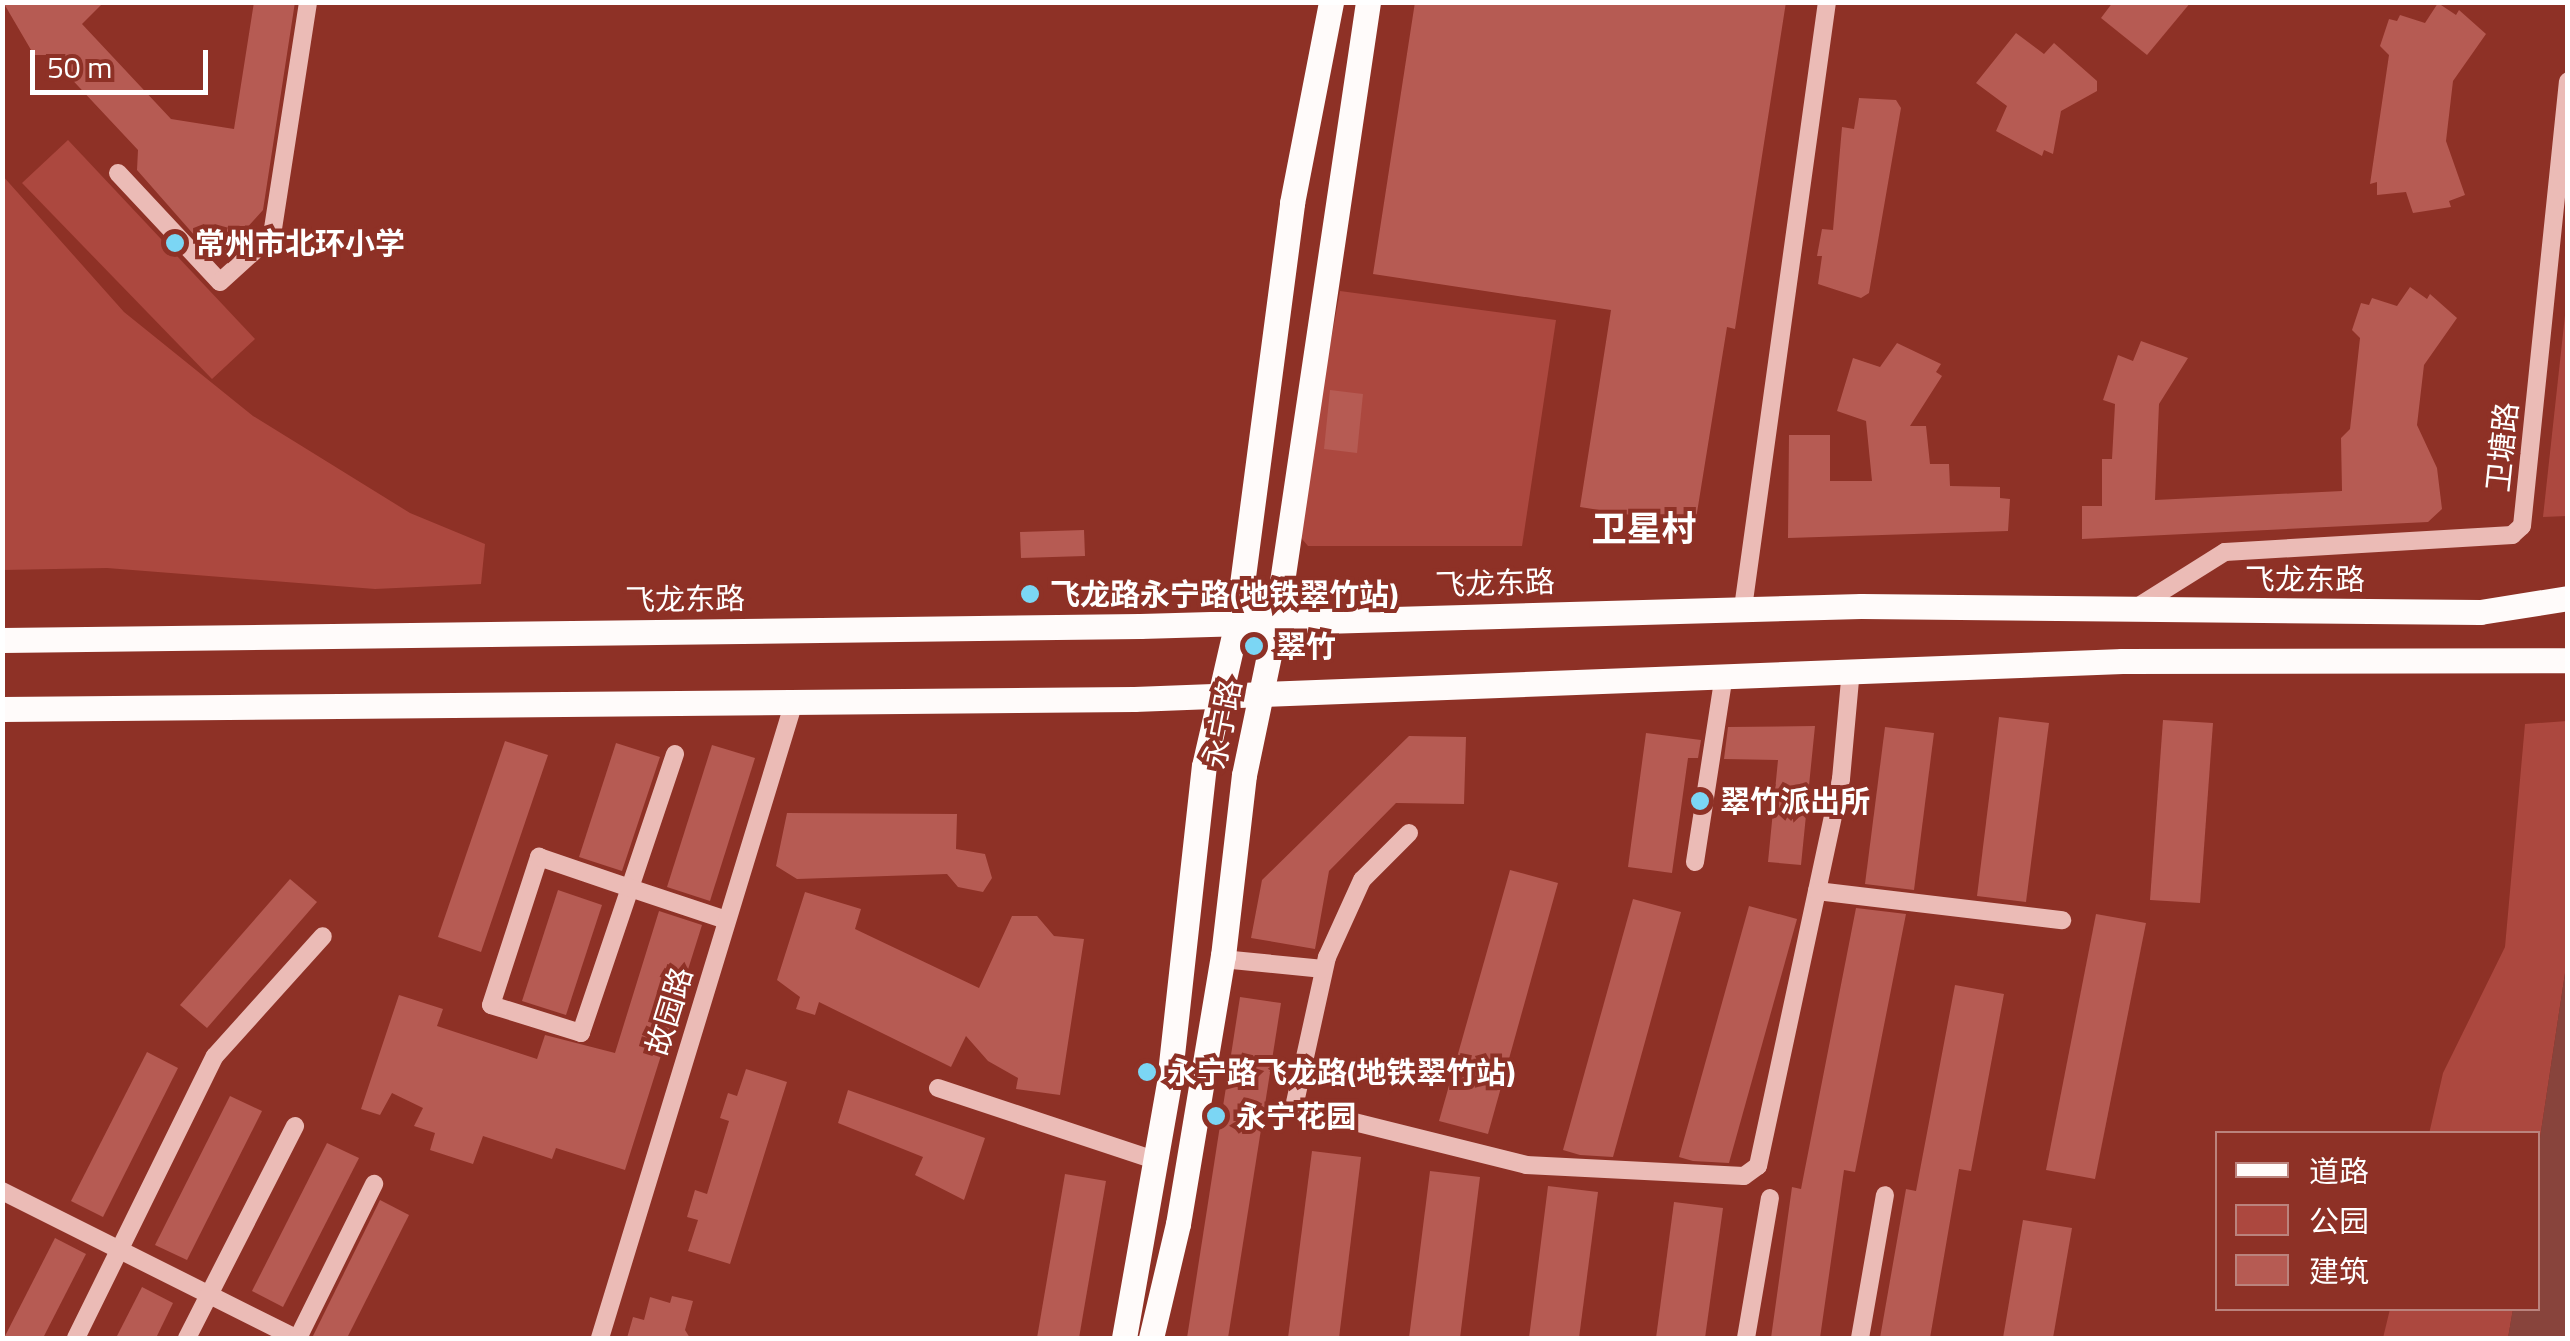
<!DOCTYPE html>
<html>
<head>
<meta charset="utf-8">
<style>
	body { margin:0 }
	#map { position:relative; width:2570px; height:1341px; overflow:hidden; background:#8e3126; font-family:"Titillium Web","Noto Sans SC",sans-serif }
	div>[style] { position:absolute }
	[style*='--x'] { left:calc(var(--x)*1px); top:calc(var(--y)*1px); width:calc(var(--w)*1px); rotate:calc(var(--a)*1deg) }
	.green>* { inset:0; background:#ac483f }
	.water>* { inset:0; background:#88443c }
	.building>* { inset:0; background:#b65b53 }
	.minor>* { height:18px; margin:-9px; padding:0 9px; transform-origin:9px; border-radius:9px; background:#ebbbb6 }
	.major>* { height:25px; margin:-12.5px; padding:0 12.5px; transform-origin:12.5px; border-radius:12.5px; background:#fffbfa }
	.dots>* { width:28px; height:28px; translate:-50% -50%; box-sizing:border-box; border:5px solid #8e3126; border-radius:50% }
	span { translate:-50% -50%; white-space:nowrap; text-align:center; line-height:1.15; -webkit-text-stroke:8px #8e3126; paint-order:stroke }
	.poi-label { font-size:30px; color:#fff; font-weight:700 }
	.left { translate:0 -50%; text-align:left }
	.street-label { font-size:30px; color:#fff }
	.quarter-label { font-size:35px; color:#fff; font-weight:700 }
	.frame { position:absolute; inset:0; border:5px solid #fff; pointer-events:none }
	.legend { position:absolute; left:2215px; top:1131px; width:325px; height:180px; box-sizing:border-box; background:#8e3126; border:2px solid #bb837d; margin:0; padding:12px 18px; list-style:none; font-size:30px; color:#fff }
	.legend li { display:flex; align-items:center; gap:20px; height:50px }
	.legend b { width:50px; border:2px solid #bb837d }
	.scale { position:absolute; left:30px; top:50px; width:178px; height:45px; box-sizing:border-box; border:5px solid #fff; border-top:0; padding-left:12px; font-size:30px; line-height:35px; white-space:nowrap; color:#fff; -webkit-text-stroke:8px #8e3126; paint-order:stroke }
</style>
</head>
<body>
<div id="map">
	<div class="green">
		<i style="clip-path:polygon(68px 140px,255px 339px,212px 379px,22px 183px)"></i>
		<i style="clip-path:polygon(2px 175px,124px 312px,253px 416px,410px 513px,485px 544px,481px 584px,375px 589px,107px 568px,3px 570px)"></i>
		<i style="clip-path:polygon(1340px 291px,1556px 320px,1522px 546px,1308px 546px,1296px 532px)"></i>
		<i style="clip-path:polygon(2567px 297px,2567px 516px,2543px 517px)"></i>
		<i style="clip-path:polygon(2567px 721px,2567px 960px,2538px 1151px,2538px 1134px,2429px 1134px,2443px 1073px,2505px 947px,2525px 724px)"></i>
		<i style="clip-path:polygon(2390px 1309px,2390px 1308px,2513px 1309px,2508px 1338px,2383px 1338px)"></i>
	</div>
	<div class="water">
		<i style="clip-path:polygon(2567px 960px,2567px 1338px,2508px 1338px,2513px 1309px,2538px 1308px,2538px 1151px)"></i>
	</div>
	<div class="building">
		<i style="clip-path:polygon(3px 2px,104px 2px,82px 24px,171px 119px,234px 129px,254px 2px,295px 2px,263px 210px,223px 254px,210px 253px,137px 170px,138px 150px,49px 55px,34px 55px)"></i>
		<i style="clip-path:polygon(1415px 2px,1786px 2px,1735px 329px,1727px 327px,1695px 525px,1580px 507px,1611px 310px,1373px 274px)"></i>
		<i style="clip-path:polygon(2113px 2px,2191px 2px,2147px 55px,2101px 18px)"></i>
		<i style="clip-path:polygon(2438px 3px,2456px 15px,2459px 10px,2486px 34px,2453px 81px,2446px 141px,2465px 195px,2449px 201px,2451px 207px,2413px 213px,2406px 192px,2377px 195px,2377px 182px,2370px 184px,2389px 55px,2380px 46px,2389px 19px,2397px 21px,2400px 15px,2425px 23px)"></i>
		<i style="clip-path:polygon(2016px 33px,2044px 54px,2054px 43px,2097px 81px,2097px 91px,2061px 111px,2053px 154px,2044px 150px,2042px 156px,1996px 131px,2007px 106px,1976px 83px)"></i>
		<i style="clip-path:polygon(1859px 98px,1896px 100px,1901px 108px,1869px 293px,1861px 298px,1818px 284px,1822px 256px,1817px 256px,1822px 229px,1833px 230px,1842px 127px,1854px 129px)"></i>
		<i style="clip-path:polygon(2410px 287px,2427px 299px,2430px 294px,2457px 318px,2424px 365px,2417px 425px,2437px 468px,2442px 509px,2428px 522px,2082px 539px,2082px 506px,2102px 506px,2102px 459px,2112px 459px,2115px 404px,2103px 400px,2118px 355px,2133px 361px,2141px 341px,2188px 358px,2159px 404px,2155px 500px,2342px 491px,2341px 438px,2350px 429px,2360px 338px,2352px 330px,2361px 303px,2369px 305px,2372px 298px,2397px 306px)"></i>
		<i style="clip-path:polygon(1897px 343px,1941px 364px,1936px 372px,1942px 376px,1910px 426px,1926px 426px,1930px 464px,1949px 464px,1950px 486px,2000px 487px,2000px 498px,2010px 499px,2008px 531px,1788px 538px,1789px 435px,1830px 435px,1830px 481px,1872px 481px,1866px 421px,1837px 411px,1853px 358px,1880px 367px)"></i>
		<i style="clip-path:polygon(1330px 390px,1363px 394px,1357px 453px,1324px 449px)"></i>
		<i style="clip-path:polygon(1084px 530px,1085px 556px,1021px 558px,1020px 532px)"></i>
		<i style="clip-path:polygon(1999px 717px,2049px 723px,2026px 902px,1977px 896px)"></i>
		<i style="clip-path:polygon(2163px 720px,2213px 723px,2200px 903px,2150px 900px)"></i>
		<i style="clip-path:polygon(1815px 726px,1801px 865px,1768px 862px,1778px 760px,1724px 759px,1728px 727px)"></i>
		<i style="clip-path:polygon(1885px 727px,1934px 733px,1914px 890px,1865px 884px)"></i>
		<i style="clip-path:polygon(1646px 733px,1701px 740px,1698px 758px,1688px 758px,1672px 873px,1628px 867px)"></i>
		<i style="clip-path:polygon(1409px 736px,1466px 737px,1464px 804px,1396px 803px,1329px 871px,1315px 949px,1251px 938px,1262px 880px)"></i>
		<i style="clip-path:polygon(505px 741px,548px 755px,481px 952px,438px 937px)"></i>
		<i style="clip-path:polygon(616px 743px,660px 757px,622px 871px,579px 857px)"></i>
		<i style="clip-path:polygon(712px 745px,755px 758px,710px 901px,667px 887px)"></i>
		<i style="clip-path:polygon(787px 813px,957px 814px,956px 849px,985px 854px,992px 878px,983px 892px,958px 887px,947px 874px,797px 879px,776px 866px)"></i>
		<i style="clip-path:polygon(1510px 870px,1558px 883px,1488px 1134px,1439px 1121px)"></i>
		<i style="clip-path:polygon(290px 879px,317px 902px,207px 1028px,180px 1005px)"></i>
		<i style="clip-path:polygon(558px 890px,602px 905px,566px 1015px,522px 1001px)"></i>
		<i style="clip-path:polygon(805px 892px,861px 909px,855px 929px,979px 988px,1012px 916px,1037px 916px,1054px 936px,1084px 939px,1060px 1095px,1016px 1089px,1018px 1078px,988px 1061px,966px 1036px,951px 1067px,819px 1002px,815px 1015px,796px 1009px,800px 997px,777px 980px)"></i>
		<i style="clip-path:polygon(1633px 899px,1681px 912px,1613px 1157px,1580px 1155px,1563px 1150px)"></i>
		<i style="clip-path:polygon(1749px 906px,1797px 919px,1729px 1163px,1693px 1161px,1679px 1157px)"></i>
		<i style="clip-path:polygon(1856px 908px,1906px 914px,1855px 1172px,1844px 1170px,1820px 1338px,1771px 1338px,1792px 1187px,1801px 1189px)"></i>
		<i style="clip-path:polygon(659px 911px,702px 925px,625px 1170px,556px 1148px,552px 1159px,483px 1136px,473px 1164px,430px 1150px,435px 1133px,414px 1126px,423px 1108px,392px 1093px,380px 1115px,361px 1109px,399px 995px,443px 1009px,437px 1026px,537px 1059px,545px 1035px,615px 1053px)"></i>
		<i style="clip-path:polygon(2096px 914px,2146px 923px,2095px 1179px,2046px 1170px)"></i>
		<i style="clip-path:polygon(1955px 985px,2004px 994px,1971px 1171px,1959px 1169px,1930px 1338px,1880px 1338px,1906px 1189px,1916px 1191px)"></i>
		<i style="clip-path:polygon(1240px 997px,1281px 1003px,1228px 1338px,1187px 1338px)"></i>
		<i style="clip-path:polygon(147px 1052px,178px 1068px,103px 1217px,71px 1201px)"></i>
		<i style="clip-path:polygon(746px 1069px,787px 1082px,730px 1264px,688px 1251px,698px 1220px,687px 1217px,695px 1190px,707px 1194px,729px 1121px,720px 1118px,728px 1093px,737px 1096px)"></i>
		<i style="clip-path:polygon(848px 1090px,985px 1138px,964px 1200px,915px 1175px,923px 1157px,838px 1123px)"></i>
		<i style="clip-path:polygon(230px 1096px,262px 1111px,187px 1260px,155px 1245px)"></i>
		<i style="clip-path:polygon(327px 1143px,359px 1158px,283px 1307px,252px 1291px)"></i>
		<i style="clip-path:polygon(1312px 1151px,1361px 1157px,1339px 1338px,1288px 1338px)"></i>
		<i style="clip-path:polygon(1430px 1171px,1480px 1177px,1460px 1338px,1409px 1338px)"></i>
		<i style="clip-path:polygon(1065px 1174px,1106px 1181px,1079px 1338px,1037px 1338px)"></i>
		<i style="clip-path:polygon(1548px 1186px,1598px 1192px,1579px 1338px,1529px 1338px)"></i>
		<i style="clip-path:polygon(380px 1200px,409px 1215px,347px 1338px,312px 1338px)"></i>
		<i style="clip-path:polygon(1674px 1202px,1723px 1208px,1705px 1338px,1656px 1338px)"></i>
		<i style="clip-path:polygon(2023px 1220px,2072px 1228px,2053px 1338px,2003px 1338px)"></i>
		<i style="clip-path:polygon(55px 1238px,86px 1254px,43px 1338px,4px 1338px)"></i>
		<i style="clip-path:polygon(142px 1287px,173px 1303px,156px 1338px,116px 1338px)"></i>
		<i style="clip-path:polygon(672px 1296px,693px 1301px,685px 1330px,690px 1338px,627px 1338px,633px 1317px,644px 1320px,650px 1297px,670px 1303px)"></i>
	</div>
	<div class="minor">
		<i style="--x:118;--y:173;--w:149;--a:46.9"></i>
		<i style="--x:220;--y:282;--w:70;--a:-42.1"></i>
		<i style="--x:272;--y:235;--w:236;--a:-81.2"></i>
		<i style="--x:1743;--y:608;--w:612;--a:-82.11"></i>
		<i style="--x:2134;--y:609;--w:107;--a:-32.1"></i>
		<i style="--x:2225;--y:552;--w:288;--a:-3.4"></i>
		<i style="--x:2512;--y:535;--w:13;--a:-42"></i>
		<i style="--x:2522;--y:526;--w:447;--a:-84.1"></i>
		<i style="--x:675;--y:754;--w:141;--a:108.6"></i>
		<i style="--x:630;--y:888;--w:153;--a:108.7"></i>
		<i style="--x:581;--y:1033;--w:94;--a:-162.7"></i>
		<i style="--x:491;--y:1005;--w:156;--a:-72"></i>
		<i style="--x:539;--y:857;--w:96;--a:18.8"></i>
		<i style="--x:630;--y:888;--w:101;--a:18.4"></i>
		<i style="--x:1409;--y:833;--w:66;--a:135"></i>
		<i style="--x:1362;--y:880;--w:85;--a:114.4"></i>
		<i style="--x:1327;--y:957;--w:154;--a:102.4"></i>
		<i style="--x:1294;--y:1107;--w:239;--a:14"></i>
		<i style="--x:1526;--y:1165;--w:218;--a:2.9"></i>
		<i style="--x:1744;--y:1176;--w:17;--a:-36"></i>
		<i style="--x:1758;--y:1166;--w:396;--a:-77.9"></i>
		<i style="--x:1841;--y:779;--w:109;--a:-84.8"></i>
		<i style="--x:1695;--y:862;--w:190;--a:-81.2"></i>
		<i style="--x:1817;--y:891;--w:247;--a:6.8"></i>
		<i style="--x:1222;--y:959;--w:102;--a:5.6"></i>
		<i style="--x:938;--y:1088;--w:229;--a:18.4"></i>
		<i style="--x:2;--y:1191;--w:328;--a:26.6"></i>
		<i style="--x:76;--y:1338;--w:314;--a:-63.8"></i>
		<i style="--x:215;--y:1056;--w:161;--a:-48"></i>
		<i style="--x:187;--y:1338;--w:238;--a:-63"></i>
		<i style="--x:298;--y:1338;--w:172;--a:-63.7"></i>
		<i style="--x:600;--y:1338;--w:665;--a:-73.04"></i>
		<i style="--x:1746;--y:1338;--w:142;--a:-80.3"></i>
		<i style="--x:1860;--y:1338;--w:145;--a:-80.1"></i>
	</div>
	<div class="major">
		<i style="--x:2;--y:640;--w:1138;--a:-0.7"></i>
		<i style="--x:1140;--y:626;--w:721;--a:-1.59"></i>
		<i style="--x:1861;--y:606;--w:619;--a:0.56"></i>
		<i style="--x:2480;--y:612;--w:89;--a:-9"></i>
		<i style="--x:2;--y:709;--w:1132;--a:-0.51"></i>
		<i style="--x:1134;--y:699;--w:989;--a:-2.2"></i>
		<i style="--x:2122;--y:661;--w:446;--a:-0.1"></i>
		<i style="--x:1124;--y:1338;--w:260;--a:-80"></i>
		<i style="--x:1169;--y:1082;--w:318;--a:-83.7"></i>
		<i style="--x:1204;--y:766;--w:148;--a:-77.1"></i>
		<i style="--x:1237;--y:622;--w:423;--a:-82.5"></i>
		<i style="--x:1292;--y:203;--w:205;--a:-79"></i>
		<i style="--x:1151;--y:1338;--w:117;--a:-76.7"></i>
		<i style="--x:1178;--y:1224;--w:272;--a:-80.5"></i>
		<i style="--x:1223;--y:956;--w:182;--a:-83.4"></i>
		<i style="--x:1244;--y:775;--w:156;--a:-78.2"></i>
		<i style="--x:1276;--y:622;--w:627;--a:-81.56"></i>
	</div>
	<div class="dots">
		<i style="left:175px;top:243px;background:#7bd6f4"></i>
		<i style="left:1030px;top:594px;background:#7bd6f4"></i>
		<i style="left:1254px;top:646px;background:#7bd6f4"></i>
		<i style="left:1700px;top:801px;background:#7bd6f4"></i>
		<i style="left:1147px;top:1072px;background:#7bd6f4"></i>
		<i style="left:1216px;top:1116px;background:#7bd6f4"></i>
	</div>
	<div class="poi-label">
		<span class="left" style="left:195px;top:243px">常州市北环小学</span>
		<span class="left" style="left:1050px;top:594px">飞龙路永宁路(地铁翠竹站)</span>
		<span class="left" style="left:1276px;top:646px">翠竹</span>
		<span class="left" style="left:1720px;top:801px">翠竹派出所</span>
		<span class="left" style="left:1167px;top:1072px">永宁路飞龙路(地铁翠竹站)</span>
		<span class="left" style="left:1236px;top:1116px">永宁花园</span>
	</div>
	<div class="street-label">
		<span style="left:2502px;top:447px;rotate:-84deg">卫塘路</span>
		<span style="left:2305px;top:579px">飞龙东路</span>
		<span style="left:1495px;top:583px;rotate:-2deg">飞龙东路</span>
		<span style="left:685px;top:599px;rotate:-1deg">飞龙东路</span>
		<span style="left:1222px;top:724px;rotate:-79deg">永宁路</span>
		<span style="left:669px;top:1011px;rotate:-73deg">故园路</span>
	</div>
	<div class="quarter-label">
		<span style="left:1644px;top:528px">卫星村</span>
	</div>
	<div class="frame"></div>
	<ul class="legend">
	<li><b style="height:12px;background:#fffbfa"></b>道路</li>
	<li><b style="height:28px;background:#ac483f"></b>公园</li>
	<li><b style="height:28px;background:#b65b53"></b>建筑</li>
	</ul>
	<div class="scale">50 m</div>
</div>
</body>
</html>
